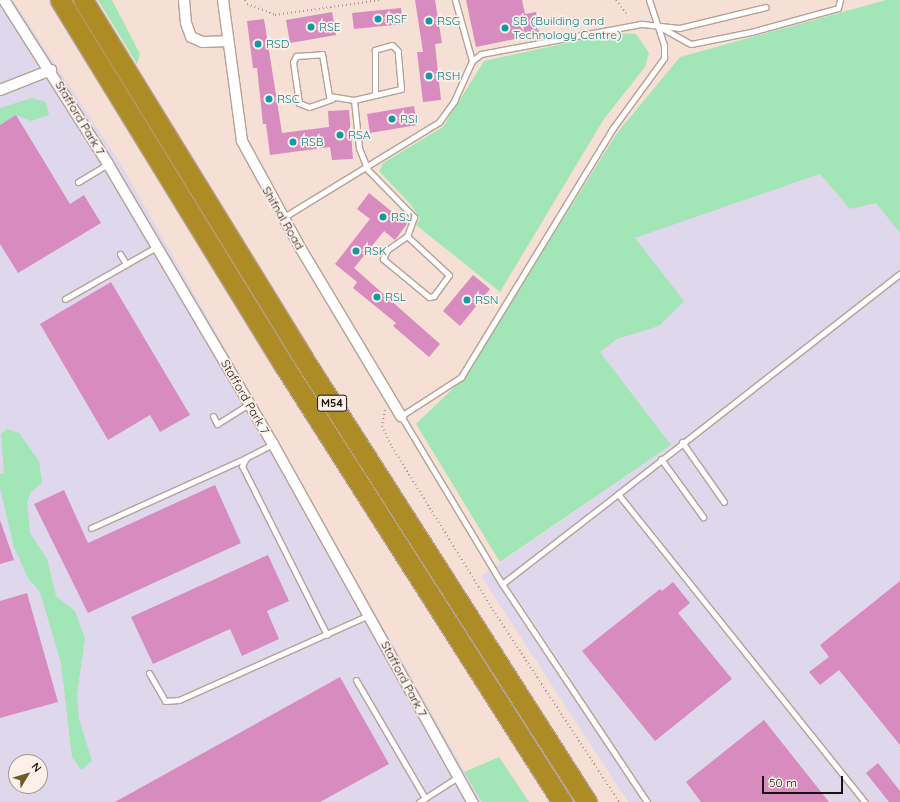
<!DOCTYPE html>
<html>
<head>
<meta charset="utf-8">
<style>
	body { margin:0 }
	#map { position:relative; width:900px; height:802px; overflow:hidden; background:#f6e0d5; font-family:Quicksand,sans-serif }
	div>[style] { position:absolute }
	[style*='--x'] { left:calc(var(--x)*1px); top:calc(var(--y)*1px); width:calc(var(--w)*1px); rotate:calc(var(--a)*1deg) }
	.industrial>* { inset:0; background:#dfd7ec }
	.green>* { inset:0; background:#a2e5b7 }
	.building>* { inset:0; background:#d88bbe }
	.path>* { height:2px; margin-top:-1px; transform-origin:0; background:repeating-linear-gradient(90deg,#a8978e 0 1px,transparent 0 4px) }
	.roads { filter:drop-shadow(1px 0 #b5a196) drop-shadow(-1px 0 #b5a196) drop-shadow(0 1px #b5a196) drop-shadow(0 -1px #b5a196) }
	.lane>* { height:5px; margin:-2.5px; padding:0 2.5px; transform-origin:2.5px; border-radius:2.5px; background:#fff }
	.street>* { height:10px; margin:-5px; padding:0 5px; transform-origin:5px; border-radius:5px; background:#fff }
	.highway>* { height:19px; margin:-9.5px; padding:0 9.5px; transform-origin:9.5px; border-radius:9.5px; background:#ae8c25 }
	.dots>* { width:11px; height:11px; translate:-50% -50%; box-sizing:border-box; border:2px solid #fdf0e9; border-radius:50% }
	span { translate:-50% -50%; white-space:nowrap; text-align:center; line-height:1.15; -webkit-text-stroke:3.5px #fdf0e9; paint-order:stroke }
	.shield-label span { padding:1px 3px; background:#fdf0e9; border:1px solid; border-radius:3px; -webkit-text-stroke-width:0 }
	.shield-label { font-size:11px; color:#1a130f; font-weight:700 }
	.culture-label { font-size:12px; color:#0d838f }
	.left { translate:0 -50%; text-align:left }
	.street-label { font-size:12px; color:#1a130f }
	.north { position:absolute; left:8px; top:754px; width:40px; height:40px; box-sizing:border-box; background:#fdf0e9; border:1px solid #a29892; border-radius:50%; rotate:52deg; font-size:11px; font-weight:700; line-height:16px; text-align:center; color:#1a130f }
	.north::after { content:''; display:block; margin:auto; width:14px; height:18px; background:#6f5b2a; clip-path:polygon(50% 0,100% 100%,50% 72%,0 100%) }
	.scale { position:absolute; left:762px; top:776px; width:81px; height:18px; box-sizing:border-box; border:2px solid #1a130f; border-top:0; padding-left:5px; font-size:12px; line-height:14px; white-space:nowrap; color:#1a130f; -webkit-text-stroke:3px #fdf0e9; paint-order:stroke }
</style>
</head>
<body>
<div id="map">
	<div class="industrial">
		<i style="clip-path:polygon(evenodd,0 0,13px 0,122px 166px,482px 802px,0 802px,0 0,16px 762px,40px 762px,40px 786px,16px 786px,16px 762px)"></i>
		<i style="clip-path:polygon(820px 174px,850px 209px,876px 203px,900px 233px,900px 802px,628px 802px,481px 576px,671px 445px,600px 352px,617px 339px,659px 326px,635px 238px)"></i>
	</div>
	<div class="green">
		<i style="clip-path:polygon(98px 0,112px 0,140px 54px,137px 64px)"></i>
		<i style="clip-path:polygon(886px 0,900px 0,900px 233px,876px 203px,850px 209px,820px 174px,635px 238px,684px 301px,659px 326px,617px 339px,600px 352px,671px 445px,500px 562px,416px 424px,463px 379px,617px 133px,680px 57px)"></i>
		<i style="clip-path:polygon(613px 33px,636px 34px,649px 53px,645px 67px,604px 119px,500px 292px,416px 225px,420px 219px,412px 206px,379px 171px,383px 163px,443px 127px,484px 61px)"></i>
		<i style="clip-path:polygon(32px 98px,46px 102px,49px 115px,31px 121px,16px 115px,0 125px,0 108px)"></i>
		<i style="clip-path:polygon(7px 429px,19px 433px,39px 461px,42px 483px,31px 492px,27px 502px,30px 533px,47px 559px,56px 596px,75px 611px,85px 638px,77px 695px,79px 719px,92px 761px,81px 770px,72px 757px,61px 663px,40px 592px,28px 578px,14px 547px,0 488px,0 474px,4px 473px,1px 434px)"></i>
		<i style="clip-path:polygon(499px 757px,529px 802px,482px 802px,464px 772px)"></i>
	</div>
	<div class="building">
		<i style="clip-path:polygon(415px 0,435px 0,442px 43px,435px 44px,441px 100px,423px 102px,417px 52px,423px 52px)"></i>
		<i style="clip-path:polygon(466px 0,522px 0,525px 14px,536px 12px,540px 34px,476px 47px)"></i>
		<i style="clip-path:polygon(401px 8px,403px 24px,354px 29px,352px 13px)"></i>
		<i style="clip-path:polygon(332px 12px,336px 35px,290px 43px,286px 20px)"></i>
		<i style="clip-path:polygon(264px 19px,282px 133px,329px 127px,328px 111px,349px 110px,353px 159px,332px 160px,330px 147px,270px 155px,266px 124px,263px 124px,257px 68px,253px 68px,247px 21px)"></i>
		<i style="clip-path:polygon(414px 106px,417px 125px,370px 133px,367px 114px)"></i>
		<i style="clip-path:polygon(16px 115px,70px 204px,84px 195px,101px 223px,18px 273px,0 244px,0 125px)"></i>
		<i style="clip-path:polygon(369px 193px,407px 224px,395px 240px,384px 231px,354px 268px,440px 344px,429px 357px,393px 326px,396px 323px,353px 288px,357px 282px,335px 264px,370px 219px,357px 209px)"></i>
		<i style="clip-path:polygon(473px 275px,490px 289px,460px 326px,443px 311px)"></i>
		<i style="clip-path:polygon(111px 282px,190px 415px,160px 432px,150px 415px,108px 440px,40px 324px)"></i>
		<i style="clip-path:polygon(215px 485px,241px 543px,88px 613px,34px 504px,64px 490px,88px 543px)"></i>
		<i style="clip-path:polygon(0 520px,14px 560px,0 564px)"></i>
		<i style="clip-path:polygon(268px 555px,289px 601px,267px 611px,279px 639px,242px 656px,230px 629px,153px 664px,131px 617px)"></i>
		<i style="clip-path:polygon(900px 581px,900px 745px,839px 670px,820px 685px,809px 672px,829px 657px,820px 645px)"></i>
		<i style="clip-path:polygon(673px 582px,690px 603px,678px 613px,732px 679px,655px 741px,582px 651px,660px 589px,662px 591px)"></i>
		<i style="clip-path:polygon(27px 593px,58px 702px,0 718px,0 601px)"></i>
		<i style="clip-path:polygon(340px 677px,389px 764px,320px 802px,115px 802px)"></i>
		<i style="clip-path:polygon(764px 720px,829px 802px,701px 802px,686px 782px)"></i>
		<i style="clip-path:polygon(878px 763px,900px 791px,900px 802px,889px 802px,866px 773px)"></i>
	</div>
	<div class="path">
		<i style="--x:245;--y:0;--w:4;--a:63"></i>
		<i style="--x:247;--y:4;--w:30;--a:21"></i>
		<i style="--x:275;--y:15;--w:106;--a:-8.1"></i>
		<i style="--x:616;--y:0;--w:20;--a:53"></i>
		<i style="--x:385;--y:410;--w:16;--a:101"></i>
		<i style="--x:382;--y:426;--w:23;--a:65"></i>
		<i style="--x:392;--y:447;--w:192;--a:58.2"></i>
		<i style="--x:493;--y:610;--w:230;--a:56.7"></i>
	</div>
	<div class="roads">
		<div class="lane">
			<i style="--x:455;--y:0;--w:63;--a:74.4"></i>
			<i style="--x:660;--y:27;--w:35;--a:29"></i>
			<i style="--x:691;--y:44;--w:61;--a:-11.3"></i>
			<i style="--x:751;--y:32;--w:90;--a:-15.4"></i>
			<i style="--x:838;--y:8;--w:8;--a:-76"></i>
			<i style="--x:332;--y:99;--w:24;--a:161"></i>
			<i style="--x:309;--y:107;--w:11;--a:-158"></i>
			<i style="--x:299;--y:103;--w:41;--a:-98.3"></i>
			<i style="--x:293;--y:62;--w:7;--a:-63"></i>
			<i style="--x:296;--y:56;--w:26;--a:-4"></i>
			<i style="--x:322;--y:54;--w:43;--a:80.5"></i>
			<i style="--x:329;--y:96;--w:25;--a:9"></i>
			<i style="--x:354;--y:100;--w:48;--a:84.1"></i>
			<i style="--x:359;--y:148;--w:24;--a:68"></i>
			<i style="--x:368;--y:170;--w:66;--a:45.6"></i>
			<i style="--x:414;--y:217;--w:20;--a:110"></i>
			<i style="--x:407;--y:236;--w:57;--a:42.9"></i>
			<i style="--x:449;--y:275;--w:26;--a:126"></i>
			<i style="--x:434;--y:296;--w:5;--a:169"></i>
			<i style="--x:429;--y:297;--w:60;--a:-140.4"></i>
			<i style="--x:383;--y:259;--w:10;--a:-66"></i>
			<i style="--x:387;--y:250;--w:24;--a:-35"></i>
			<i style="--x:354;--y:100;--w:48;--a:-13.2"></i>
			<i style="--x:401;--y:89;--w:38;--a:-95"></i>
			<i style="--x:398;--y:51;--w:8;--a:-135"></i>
			<i style="--x:392;--y:45;--w:18;--a:164"></i>
			<i style="--x:375;--y:50;--w:45;--a:90"></i>
			<i style="--x:78;--y:182;--w:35;--a:-31"></i>
			<i style="--x:284;--y:217;--w:182;--a:-31.5"></i>
			<i style="--x:439;--y:122;--w:26;--a:-54"></i>
			<i style="--x:454;--y:101;--w:44;--a:-65.8"></i>
			<i style="--x:472;--y:61;--w:11;--a:-38"></i>
			<i style="--x:481;--y:54;--w:164;--a:-10.6"></i>
			<i style="--x:642;--y:24;--w:37;--a:6"></i>
			<i style="--x:679;--y:28;--w:89;--a:-13.6"></i>
			<i style="--x:120;--y:254;--w:12;--a:59"></i>
			<i style="--x:65;--y:299;--w:105;--a:-29.7"></i>
			<i style="--x:213;--y:416;--w:9;--a:63"></i>
			<i style="--x:217;--y:424;--w:38;--a:-32"></i>
			<i style="--x:682;--y:442;--w:73;--a:55"></i>
			<i style="--x:273;--y:444;--w:30;--a:153"></i>
			<i style="--x:246;--y:458;--w:9;--a:117"></i>
			<i style="--x:242;--y:466;--w:189;--a:63.3"></i>
			<i style="--x:661;--y:459;--w:72;--a:54.1"></i>
			<i style="--x:618;--y:494;--w:358;--a:-38"></i>
			<i style="--x:91;--y:528;--w:170;--a:-24.3"></i>
			<i style="--x:502;--y:584;--w:147;--a:-37.8"></i>
			<i style="--x:618;--y:494;--w:395;--a:51.3"></i>
			<i style="--x:149;--y:673;--w:32;--a:60"></i>
			<i style="--x:165;--y:701;--w:14;--a:-4"></i>
			<i style="--x:179;--y:700;--w:208;--a:-24.1"></i>
			<i style="--x:356;--y:680;--w:137;--a:59.7"></i>
			<i style="--x:419;--y:802;--w:46;--a:-32.7"></i>
			<i style="--x:647;--y:802;--w:262;--a:-123.6"></i>
			<i style="--x:502;--y:584;--w:196;--a:-121"></i>
			<i style="--x:401;--y:416;--w:72;--a:-33"></i>
			<i style="--x:461;--y:377;--w:292;--a:-58.6"></i>
			<i style="--x:613;--y:128;--w:87;--a:-53.9"></i>
			<i style="--x:664;--y:58;--w:13;--a:-90"></i>
			<i style="--x:664;--y:45;--w:47;--a:-108.4"></i>
		</div>
		<div class="street">
			<i style="--x:4;--y:0;--w:194;--a:57.6"></i>
			<i style="--x:108;--y:164;--w:325;--a:59.5"></i>
			<i style="--x:273;--y:444;--w:410;--a:60.9"></i>
			<i style="--x:184;--y:0;--w:23;--a:85"></i>
			<i style="--x:186;--y:23;--w:15;--a:70"></i>
			<i style="--x:191;--y:37;--w:13;--a:23"></i>
			<i style="--x:203;--y:42;--w:25;--a:-2"></i>
			<i style="--x:223;--y:0;--w:142;--a:82.3"></i>
			<i style="--x:242;--y:141;--w:123;--a:61.4"></i>
			<i style="--x:301;--y:249;--w:195;--a:59.1"></i>
			<i style="--x:0;--y:90;--w:55;--a:-21.4"></i>
		</div>
		<div class="highway">
			<i style="--x:60;--y:0;--w:430;--a:58.5"></i>
			<i style="--x:285;--y:367;--w:516;--a:57.51"></i>
			<i style="--x:83;--y:0;--w:420;--a:58.4"></i>
			<i style="--x:303;--y:358;--w:527;--a:57.4"></i>
		</div>
	</div>
	<div class="dots">
		<i style="left:378px;top:19px;background:#0f9aa8"></i>
		<i style="left:429px;top:21px;background:#0f9aa8"></i>
		<i style="left:311px;top:27px;background:#0f9aa8"></i>
		<i style="left:505px;top:28px;background:#0f9aa8"></i>
		<i style="left:258px;top:44px;background:#0f9aa8"></i>
		<i style="left:429px;top:76px;background:#0f9aa8"></i>
		<i style="left:269px;top:99px;background:#0f9aa8"></i>
		<i style="left:392px;top:119px;background:#0f9aa8"></i>
		<i style="left:340px;top:135px;background:#0f9aa8"></i>
		<i style="left:293px;top:142px;background:#0f9aa8"></i>
		<i style="left:383px;top:217px;background:#0f9aa8"></i>
		<i style="left:356px;top:251px;background:#0f9aa8"></i>
		<i style="left:377px;top:297px;background:#0f9aa8"></i>
		<i style="left:467px;top:300px;background:#0f9aa8"></i>
	</div>
	<div class="shield-label">
		<span style="left:332px;top:403px">M54</span>
	</div>
	<div class="culture-label">
		<span class="left" style="left:386px;top:19px">RSF</span>
		<span class="left" style="left:437px;top:21px">RSG</span>
		<span class="left" style="left:513px;top:28px">SB (Building and<br>Technology Centre)</span>
		<span class="left" style="left:319px;top:27px">RSE</span>
		<span class="left" style="left:266px;top:44px">RSD</span>
		<span class="left" style="left:437px;top:76px">RSH</span>
		<span class="left" style="left:277px;top:99px">RSC</span>
		<span class="left" style="left:400px;top:119px">RSI</span>
		<span class="left" style="left:348px;top:135px">RSA</span>
		<span class="left" style="left:301px;top:142px">RSB</span>
		<span class="left" style="left:391px;top:217px">RSJ</span>
		<span class="left" style="left:364px;top:251px">RSK</span>
		<span class="left" style="left:385px;top:297px">RSL</span>
		<span class="left" style="left:475px;top:300px">RSN</span>
	</div>
	<div class="street-label">
		<span style="left:80px;top:118px;rotate:59deg">Stafford Park 7</span>
		<span style="left:283px;top:218px;rotate:60deg">Shifnal Road</span>
		<span style="left:245px;top:397px;rotate:60deg">Stafford Park 7</span>
		<span style="left:404px;top:679px;rotate:62deg">Stafford Park 7</span>
	</div>
	<div class="north">N</div>
	<div class="scale">50 m</div>
</div>
</body>
</html>
